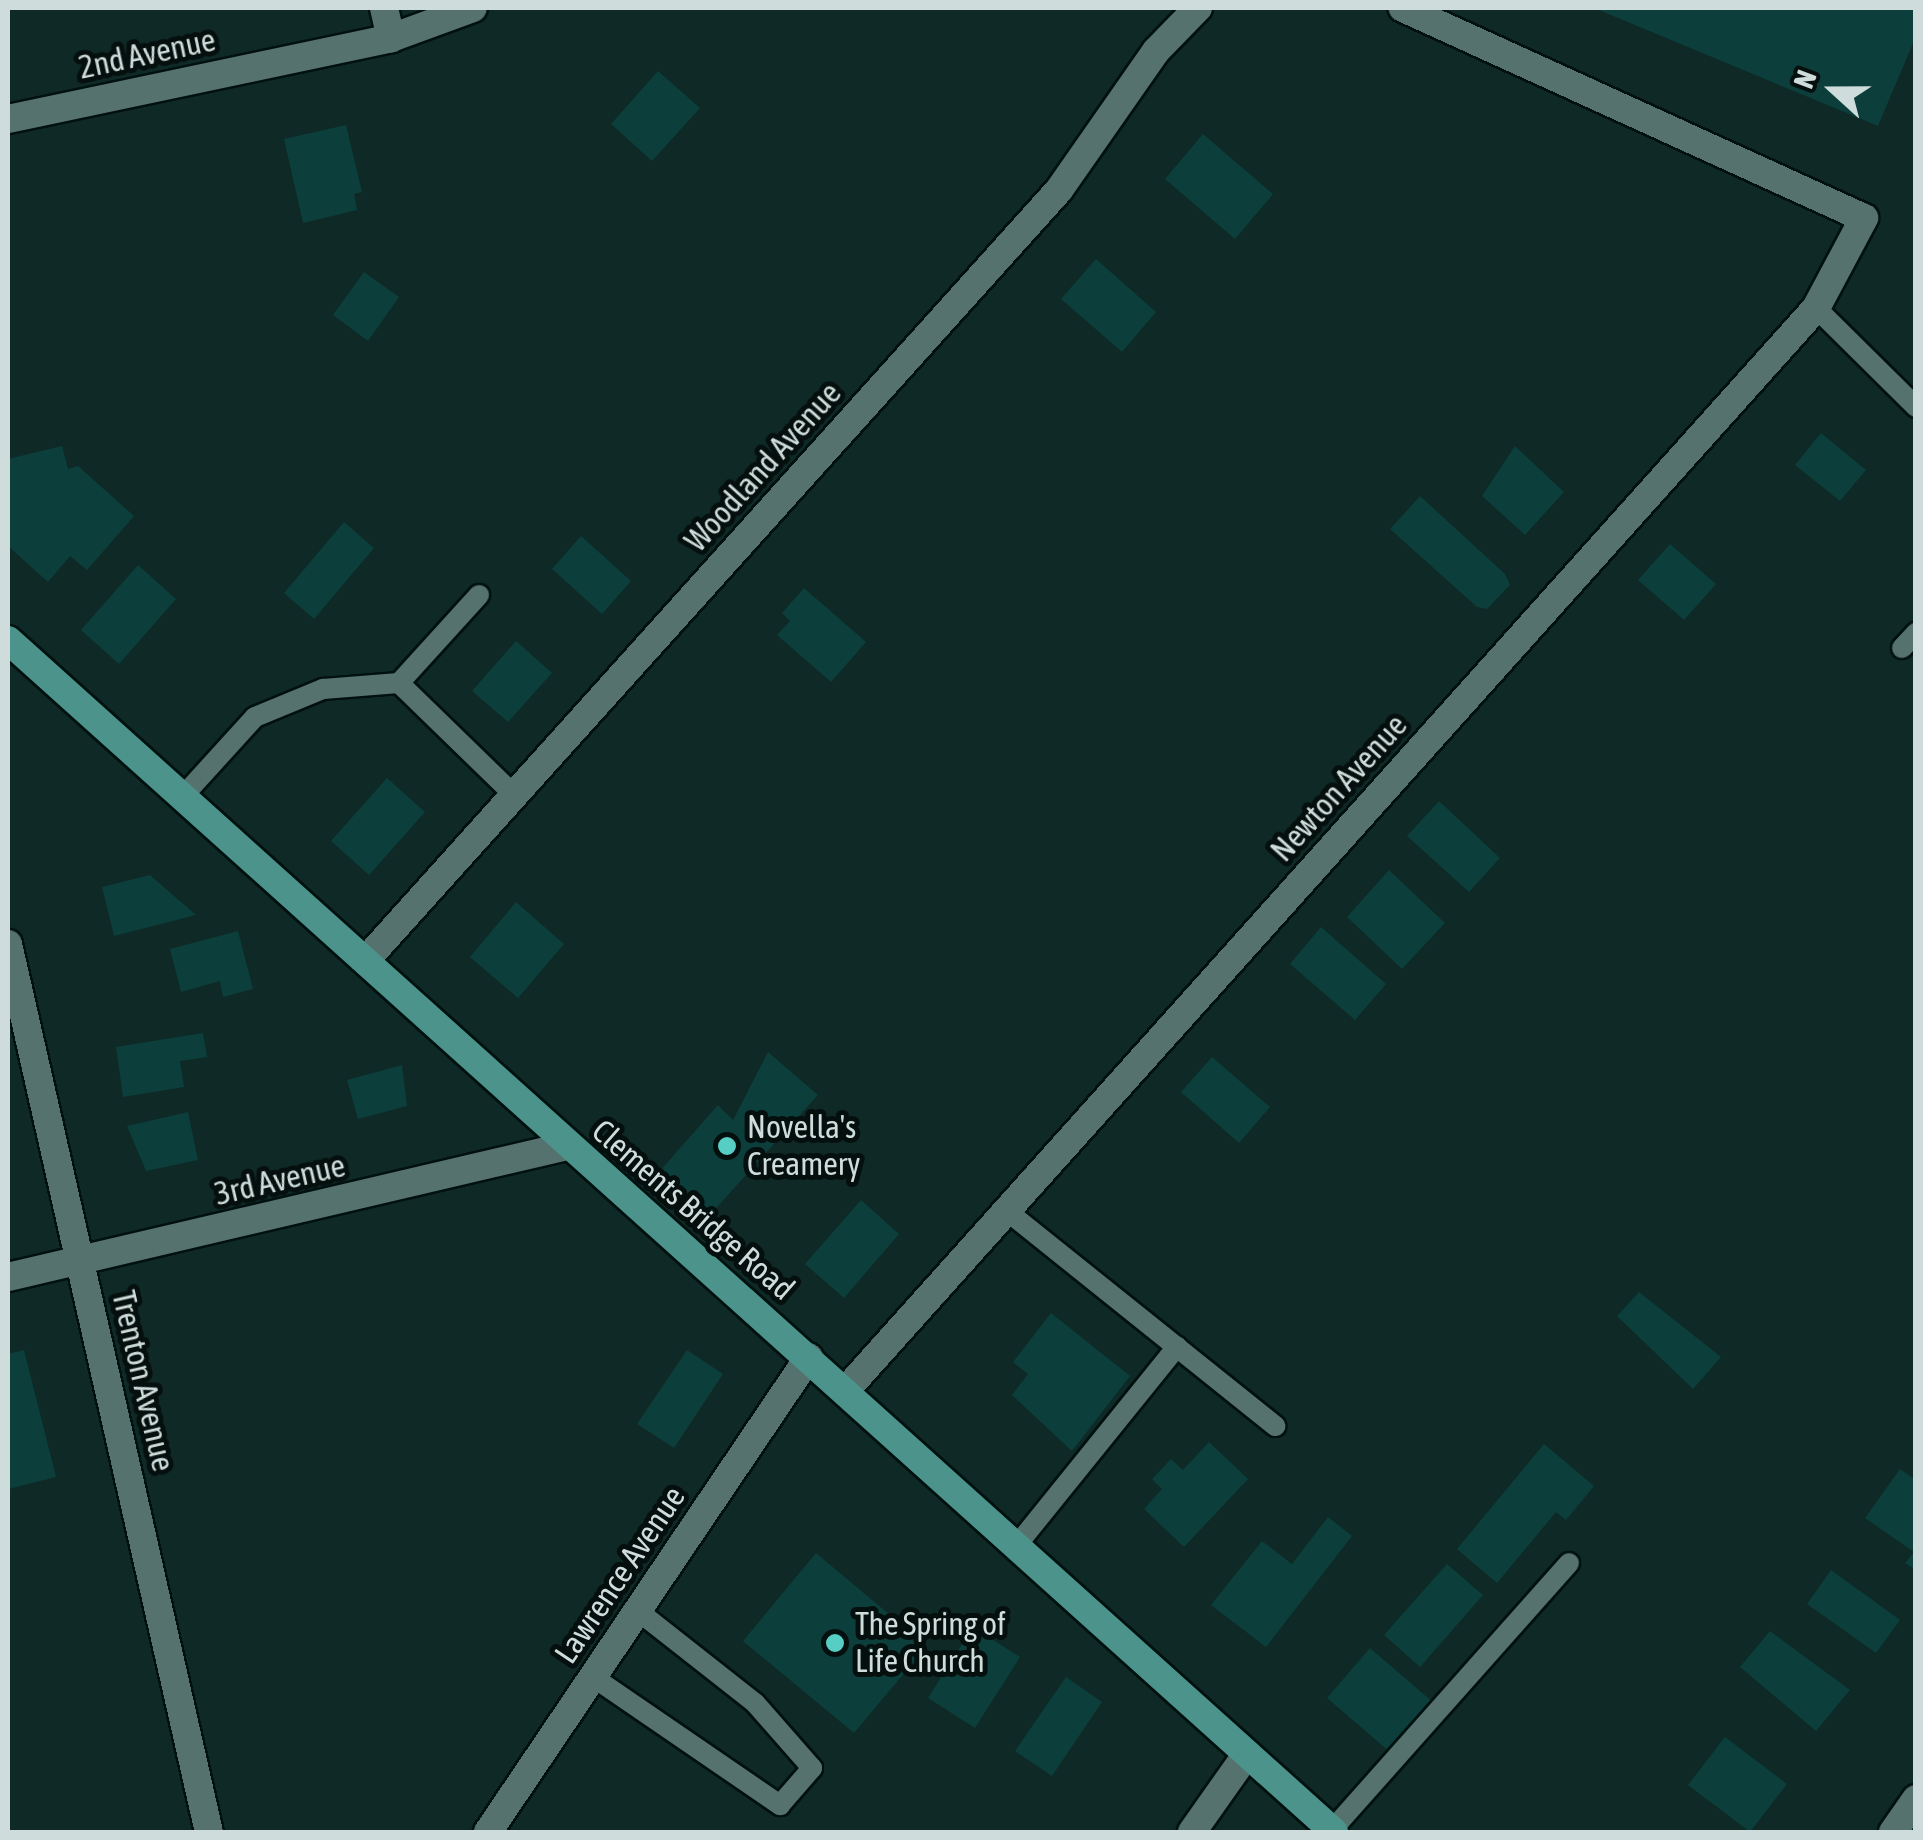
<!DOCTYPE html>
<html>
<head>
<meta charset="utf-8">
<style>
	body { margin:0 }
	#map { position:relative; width:1923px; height:1840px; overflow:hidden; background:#0e2926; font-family:"Asap Condensed",sans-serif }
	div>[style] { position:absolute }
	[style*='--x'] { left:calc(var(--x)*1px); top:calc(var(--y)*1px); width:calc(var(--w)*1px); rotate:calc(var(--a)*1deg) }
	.building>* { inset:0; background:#0c3f3b }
	.roads { filter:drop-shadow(2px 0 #00110f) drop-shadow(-2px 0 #00110f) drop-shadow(0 2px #00110f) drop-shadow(0 -2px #00110f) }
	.service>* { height:20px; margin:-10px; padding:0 10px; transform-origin:10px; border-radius:10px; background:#56726e }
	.minor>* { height:28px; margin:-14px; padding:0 14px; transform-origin:14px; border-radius:14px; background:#56726e }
	.tertiary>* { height:28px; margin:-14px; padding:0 14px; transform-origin:14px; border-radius:14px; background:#56726e }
	.secondary>* { height:28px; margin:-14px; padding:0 14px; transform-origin:14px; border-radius:14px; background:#56726e }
	.primary>* { height:28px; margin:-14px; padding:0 14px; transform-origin:14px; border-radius:14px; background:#4c938c }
	.dots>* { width:28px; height:28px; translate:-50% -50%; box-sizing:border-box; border:5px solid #050f0e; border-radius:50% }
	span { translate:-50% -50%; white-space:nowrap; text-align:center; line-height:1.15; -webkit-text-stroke:10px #050f0e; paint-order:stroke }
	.street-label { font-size:32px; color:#cedddb }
	.poi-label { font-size:32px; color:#cedddb }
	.left { translate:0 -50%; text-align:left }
	.frame { position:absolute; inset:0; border:10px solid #cedddb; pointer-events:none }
	.north { position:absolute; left:1783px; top:40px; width:100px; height:100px; -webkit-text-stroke:8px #050f0e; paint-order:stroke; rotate:291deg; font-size:28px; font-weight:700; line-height:40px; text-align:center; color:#cedddb }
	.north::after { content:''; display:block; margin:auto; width:35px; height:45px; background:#cedddb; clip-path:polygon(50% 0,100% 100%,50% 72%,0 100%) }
</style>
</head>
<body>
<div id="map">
	<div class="building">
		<i style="clip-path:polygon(1594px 8px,1916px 8px,1916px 36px,1878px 126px)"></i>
		<i style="clip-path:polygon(658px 71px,700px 108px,652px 161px,611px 124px)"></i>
		<i style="clip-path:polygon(346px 125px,362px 192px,354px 194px,357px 210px,303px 223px,284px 139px)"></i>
		<i style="clip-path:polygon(1203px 134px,1273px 194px,1235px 239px,1165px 179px)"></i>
		<i style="clip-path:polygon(1096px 259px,1156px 312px,1122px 352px,1061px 299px)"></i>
		<i style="clip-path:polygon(364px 272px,399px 297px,368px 341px,333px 315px)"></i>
		<i style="clip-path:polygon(1821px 433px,1866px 470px,1840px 501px,1795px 465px)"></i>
		<i style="clip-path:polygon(62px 446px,68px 469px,78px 466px,134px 516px,87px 570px,70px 556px,48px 582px,8px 546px,8px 459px)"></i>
		<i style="clip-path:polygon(1515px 446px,1564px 492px,1525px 535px,1482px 496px)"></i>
		<i style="clip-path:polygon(1420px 496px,1505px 574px,1510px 585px,1487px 609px,1477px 607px,1390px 529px)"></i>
		<i style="clip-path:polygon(344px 522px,374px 548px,314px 619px,284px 593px)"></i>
		<i style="clip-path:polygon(581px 536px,631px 581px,602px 614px,552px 569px)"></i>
		<i style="clip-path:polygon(1670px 544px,1716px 584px,1684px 620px,1638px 580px)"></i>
		<i style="clip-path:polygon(138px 565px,176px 599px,119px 664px,81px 630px)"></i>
		<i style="clip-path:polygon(804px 588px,866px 642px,831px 682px,777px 635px,790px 621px,782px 613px)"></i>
		<i style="clip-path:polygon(516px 641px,552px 673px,508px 722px,472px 691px)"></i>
		<i style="clip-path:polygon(387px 778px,425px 812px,369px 875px,331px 841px)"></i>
		<i style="clip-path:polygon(1439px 801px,1500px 858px,1469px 892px,1407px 836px)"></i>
		<i style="clip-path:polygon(1389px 870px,1445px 923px,1402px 969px,1347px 917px)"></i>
		<i style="clip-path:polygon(150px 875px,196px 915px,114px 936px,102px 887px)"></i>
		<i style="clip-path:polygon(516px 902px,564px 944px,518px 998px,470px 957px)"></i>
		<i style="clip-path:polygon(1321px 927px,1386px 984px,1355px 1020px,1290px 964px)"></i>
		<i style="clip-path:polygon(238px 931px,253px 989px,223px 997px,220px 981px,181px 992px,170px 949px)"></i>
		<i style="clip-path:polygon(203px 1033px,207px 1057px,180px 1061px,184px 1087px,123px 1097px,116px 1047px)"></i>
		<i style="clip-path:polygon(768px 1052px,818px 1095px,708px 1217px,659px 1172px,718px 1105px,733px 1120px)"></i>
		<i style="clip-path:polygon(1212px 1057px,1270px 1107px,1239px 1143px,1181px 1092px)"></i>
		<i style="clip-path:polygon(402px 1065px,407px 1106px,358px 1119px,347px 1080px)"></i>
		<i style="clip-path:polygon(188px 1112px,198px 1160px,146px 1171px,127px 1126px)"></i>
		<i style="clip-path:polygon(861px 1200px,899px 1234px,844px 1298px,805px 1264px)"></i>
		<i style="clip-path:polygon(1639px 1292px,1721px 1357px,1693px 1389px,1617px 1316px)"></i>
		<i style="clip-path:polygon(1051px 1313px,1130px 1376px,1072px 1451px,1012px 1395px,1028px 1374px,1013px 1362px)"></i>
		<i style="clip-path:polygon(24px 1350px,56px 1477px,8px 1489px,8px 1354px)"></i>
		<i style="clip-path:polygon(687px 1350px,723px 1374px,674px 1448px,637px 1424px)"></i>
		<i style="clip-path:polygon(1209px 1442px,1248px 1479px,1184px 1547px,1144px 1509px,1162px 1489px,1152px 1479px,1171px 1459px,1183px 1470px)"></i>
		<i style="clip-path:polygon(1544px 1444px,1594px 1486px,1566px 1520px,1556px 1512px,1497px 1583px,1457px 1549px)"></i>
		<i style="clip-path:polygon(1900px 1469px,1916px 1480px,1916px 1570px,1905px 1563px,1914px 1552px,1865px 1518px)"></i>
		<i style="clip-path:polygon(1328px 1517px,1352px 1536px,1266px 1647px,1211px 1605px,1262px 1541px,1292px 1564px)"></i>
		<i style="clip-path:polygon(816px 1553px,927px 1646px,854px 1733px,743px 1641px)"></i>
		<i style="clip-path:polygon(1447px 1564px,1483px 1595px,1420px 1667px,1384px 1635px)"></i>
		<i style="clip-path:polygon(1831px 1570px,1900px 1620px,1876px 1653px,1807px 1604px)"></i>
		<i style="clip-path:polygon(973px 1627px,1020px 1657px,975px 1728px,928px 1698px)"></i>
		<i style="clip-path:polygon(1770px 1631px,1850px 1690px,1816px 1731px,1740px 1667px)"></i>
		<i style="clip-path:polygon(1370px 1648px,1434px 1703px,1391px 1753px,1327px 1698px)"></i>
		<i style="clip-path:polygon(1066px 1677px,1102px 1702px,1052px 1776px,1015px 1751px)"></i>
		<i style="clip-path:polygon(1725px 1737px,1787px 1784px,1750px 1832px,1688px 1785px)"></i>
	</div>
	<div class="roads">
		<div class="service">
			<i style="--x:1816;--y:308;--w:141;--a:44.7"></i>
			<i style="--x:1902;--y:648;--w:21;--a:-47"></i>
			<i style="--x:399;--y:683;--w:119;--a:-47.7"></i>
			<i style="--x:184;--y:795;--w:105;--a:-47.7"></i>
			<i style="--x:255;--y:717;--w:74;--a:-22.4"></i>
			<i style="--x:323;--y:689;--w:76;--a:-4.5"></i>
			<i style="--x:399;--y:683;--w:161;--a:44.2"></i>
			<i style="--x:1007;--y:1211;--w:344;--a:38.7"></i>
			<i style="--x:1017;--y:1545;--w:255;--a:-51.1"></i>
			<i style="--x:593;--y:1677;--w:227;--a:34.4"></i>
			<i style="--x:780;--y:1805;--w:49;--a:-49.1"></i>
			<i style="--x:812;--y:1768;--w:86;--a:-131.2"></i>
			<i style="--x:755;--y:1703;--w:149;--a:-141.8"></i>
			<i style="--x:1332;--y:1830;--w:357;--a:-48.4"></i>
		</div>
		<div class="minor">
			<i style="--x:384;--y:8;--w:31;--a:77"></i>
			<i style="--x:8;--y:119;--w:391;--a:-11.9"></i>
			<i style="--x:391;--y:38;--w:87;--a:-20.1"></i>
			<i style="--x:8;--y:944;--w:910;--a:77.25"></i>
			<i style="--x:365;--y:961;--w:1037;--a:-48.01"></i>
			<i style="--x:1059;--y:190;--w:169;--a:-55.1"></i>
			<i style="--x:1156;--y:51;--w:60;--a:-45.7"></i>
			<i style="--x:845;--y:1391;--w:1455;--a:-48.12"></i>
			<i style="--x:1816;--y:308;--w:102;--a:-61.9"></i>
			<i style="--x:1864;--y:218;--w:507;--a:-155.51"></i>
			<i style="--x:488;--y:1832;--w:573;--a:-55.95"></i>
			<i style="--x:1192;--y:1832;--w:95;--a:-54.8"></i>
		</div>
		<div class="tertiary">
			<i style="--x:8;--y:1277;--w:574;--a:-13.19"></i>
		</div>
		<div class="secondary">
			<i style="--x:1893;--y:1832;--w:40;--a:-55.1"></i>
		</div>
		<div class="primary">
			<i style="--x:8;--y:640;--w:1783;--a:41.95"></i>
		</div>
	</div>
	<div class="dots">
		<i style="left:727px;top:1146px;background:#56cec3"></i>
		<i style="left:835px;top:1643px;background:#56cec3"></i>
	</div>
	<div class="street-label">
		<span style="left:147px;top:54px;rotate:-12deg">2nd Avenue</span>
		<span style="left:763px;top:467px;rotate:-48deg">Woodland Avenue</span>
		<span style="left:1339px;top:788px;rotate:-48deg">Newton Avenue</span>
		<span style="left:280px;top:1180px;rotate:-13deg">3rd Avenue</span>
		<span style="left:693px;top:1210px;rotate:41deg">Clements Bridge Road</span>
		<span style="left:143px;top:1381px;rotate:77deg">Trenton Avenue</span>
		<span style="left:620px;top:1575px;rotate:-56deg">Lawrence Avenue</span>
	</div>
	<div class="poi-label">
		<span class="left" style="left:747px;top:1146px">Novella's<br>Creamery</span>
		<span class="left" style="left:855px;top:1643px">The Spring of<br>Life Church</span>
	</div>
	<div class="frame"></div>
	<div class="north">N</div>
</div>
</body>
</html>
